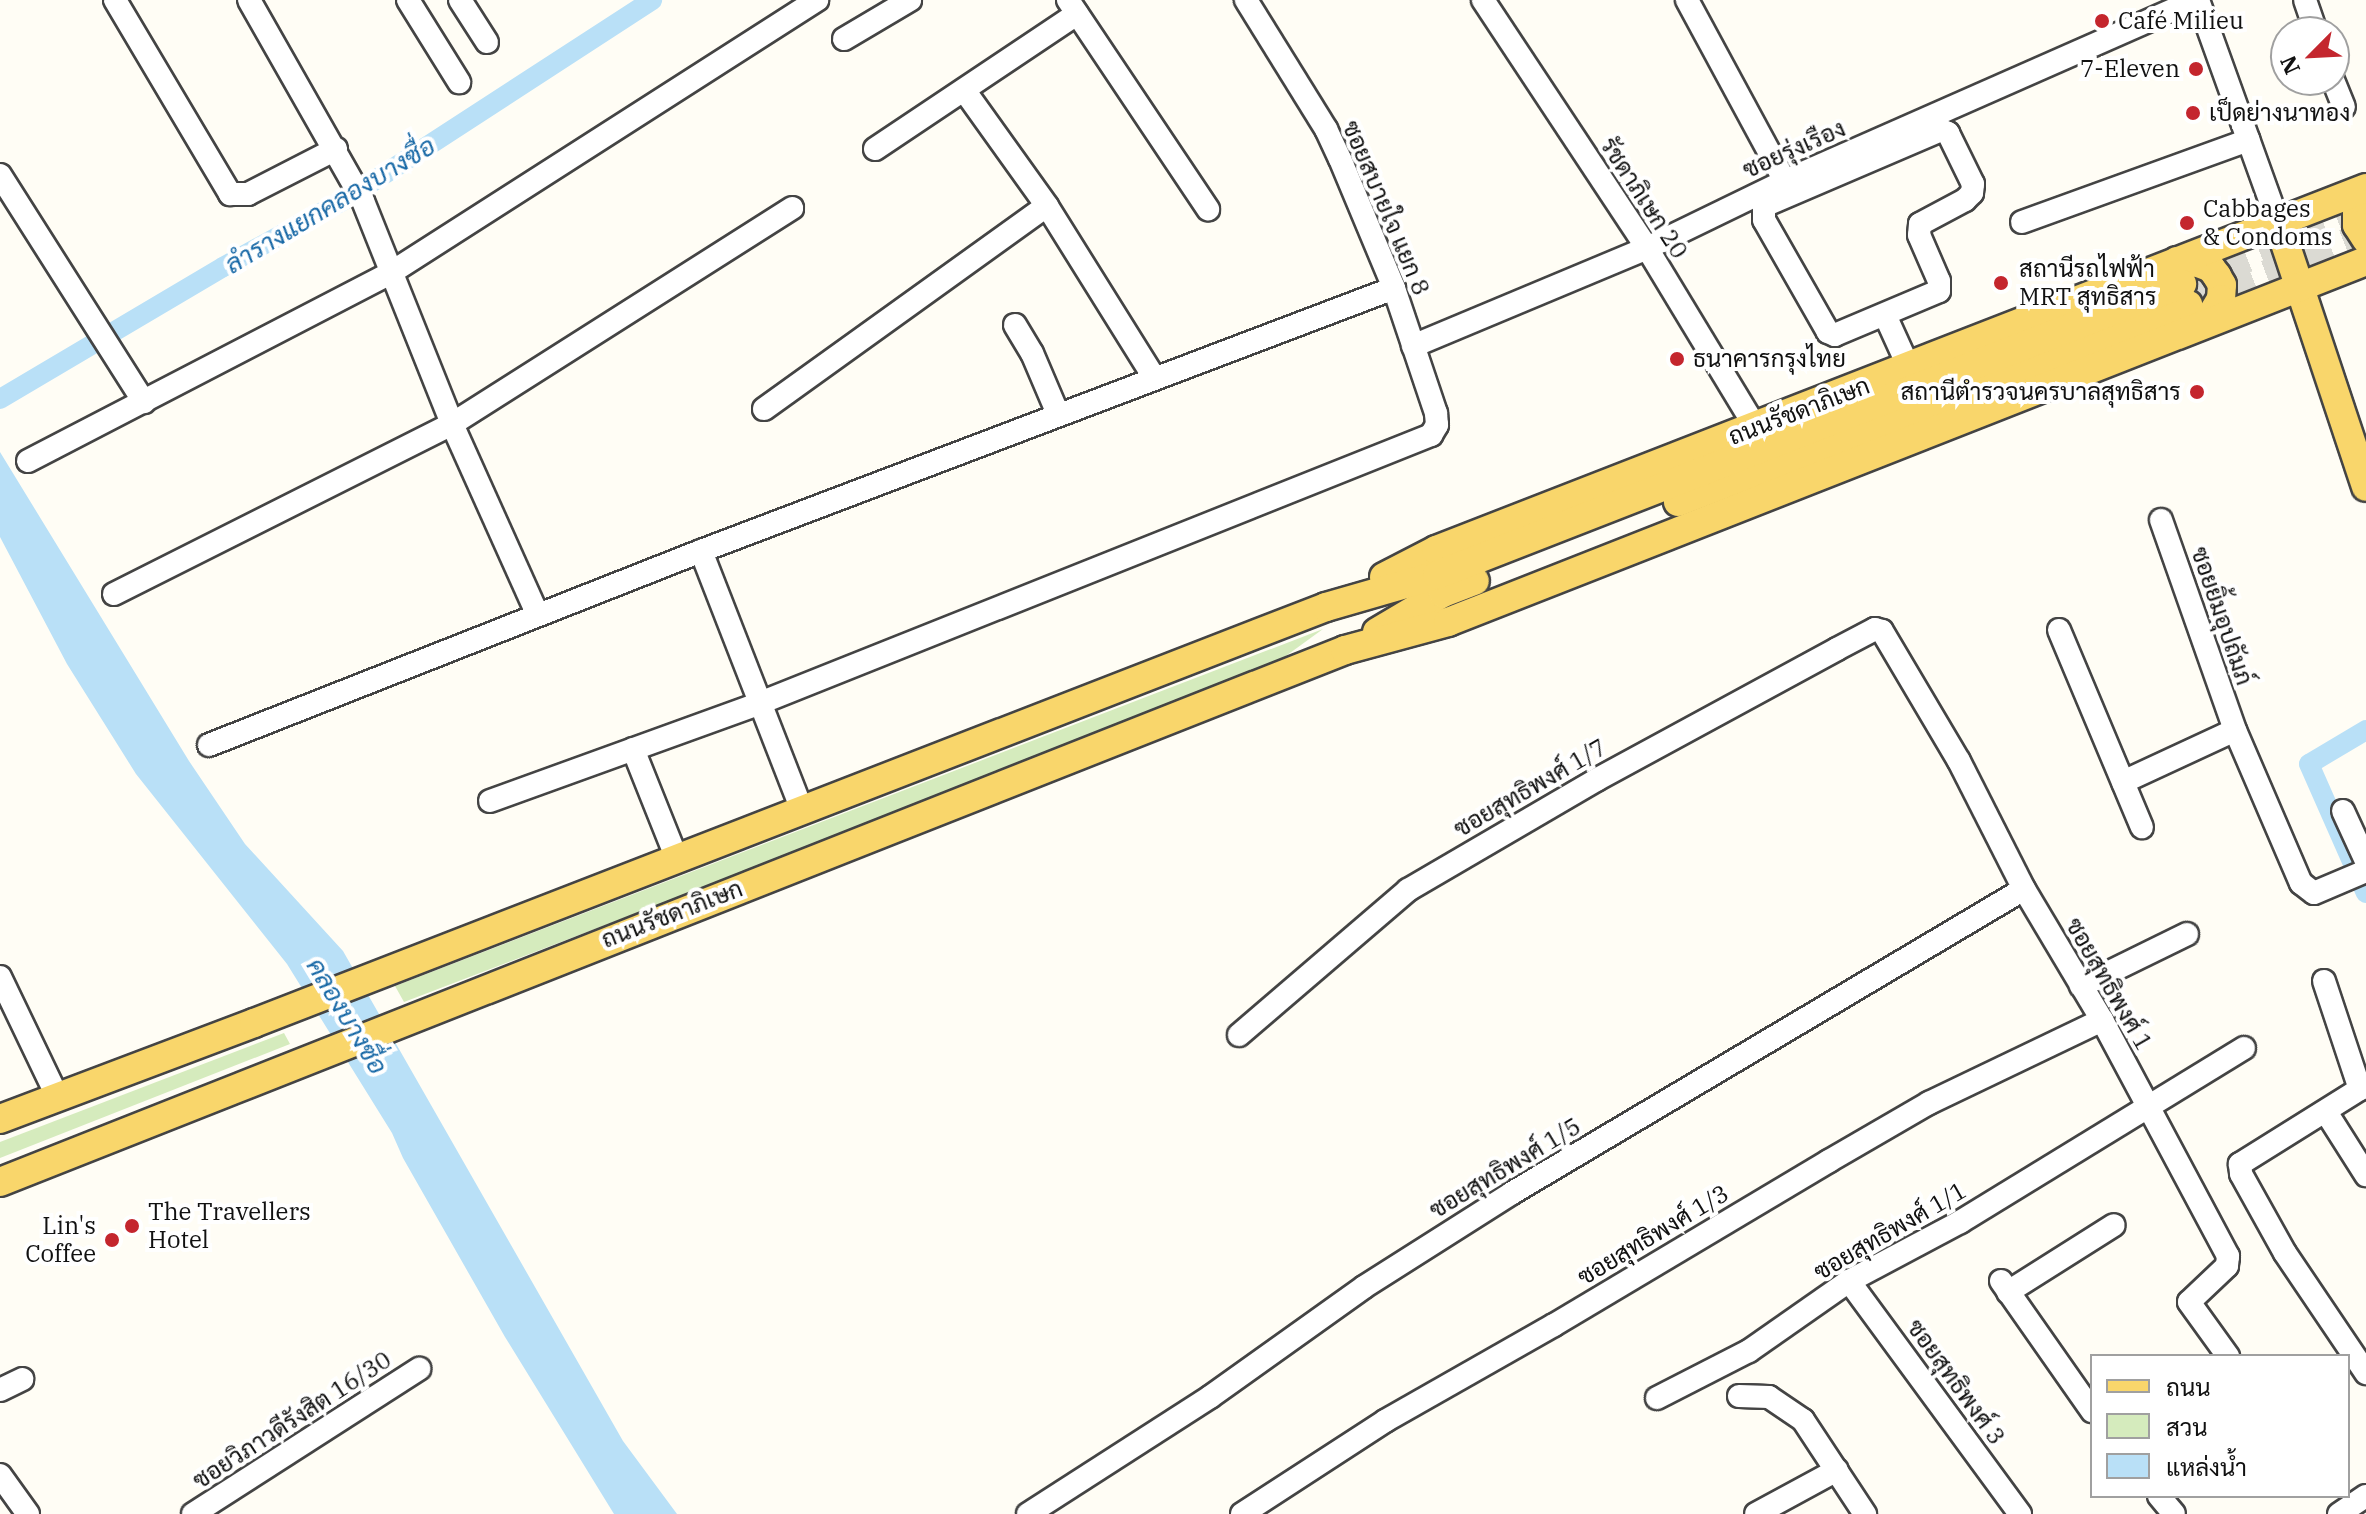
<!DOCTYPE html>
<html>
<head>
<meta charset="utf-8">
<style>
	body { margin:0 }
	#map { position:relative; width:2366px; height:1514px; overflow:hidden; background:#fffdf5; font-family:"IBM Plex Serif",Sarabun,serif }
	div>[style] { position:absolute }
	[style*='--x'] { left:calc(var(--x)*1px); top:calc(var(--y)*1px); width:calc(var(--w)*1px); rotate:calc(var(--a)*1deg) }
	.green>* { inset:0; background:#d5ebbd }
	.water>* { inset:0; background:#b9e0f7 }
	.canal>* { height:20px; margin:-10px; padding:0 10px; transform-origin:10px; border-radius:10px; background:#b9e0f7 }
	.major-tunnel>* { height:28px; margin-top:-14px; transform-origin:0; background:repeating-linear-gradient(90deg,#dbdad3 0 28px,transparent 0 42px) }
	.roads { filter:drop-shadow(2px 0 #444) drop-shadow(-2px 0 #444) drop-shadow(0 2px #444) drop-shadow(0 -2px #444) }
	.minor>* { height:22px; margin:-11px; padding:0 11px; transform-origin:11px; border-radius:11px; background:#fff }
	.major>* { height:28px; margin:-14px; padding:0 14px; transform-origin:14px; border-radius:14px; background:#f9d66b }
	.dots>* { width:22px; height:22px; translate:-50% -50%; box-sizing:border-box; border:4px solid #fff; border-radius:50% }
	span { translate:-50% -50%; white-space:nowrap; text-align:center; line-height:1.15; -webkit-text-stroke:8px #fff; paint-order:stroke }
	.poi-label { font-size:24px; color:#111 }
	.left { translate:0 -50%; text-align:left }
	.right { translate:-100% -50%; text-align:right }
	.street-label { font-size:24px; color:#111 }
	.water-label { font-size:26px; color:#1768a6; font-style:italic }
	.legend { position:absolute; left:2090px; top:1354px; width:260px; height:144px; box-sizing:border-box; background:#fff; border:2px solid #a0a0a0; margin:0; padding:10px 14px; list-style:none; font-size:24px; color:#111 }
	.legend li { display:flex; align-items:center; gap:16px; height:40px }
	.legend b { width:40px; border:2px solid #a0a0a0 }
	.north { position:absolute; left:2270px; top:16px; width:80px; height:80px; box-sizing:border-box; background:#fff; border:2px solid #a0a0a0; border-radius:50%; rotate:246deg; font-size:22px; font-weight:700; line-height:32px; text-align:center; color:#111 }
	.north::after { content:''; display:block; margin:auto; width:28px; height:36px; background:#c4262e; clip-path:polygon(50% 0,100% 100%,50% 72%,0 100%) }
</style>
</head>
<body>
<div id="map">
	<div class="green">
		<i style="clip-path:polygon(1323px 629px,1261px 674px,404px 1002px,395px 986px)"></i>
		<i style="clip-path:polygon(284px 1033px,290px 1044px,0 1158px,0 1142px)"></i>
	</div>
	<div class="water">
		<i style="clip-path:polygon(0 452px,189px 761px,245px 844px,343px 951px,623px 1441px,677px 1514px,614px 1514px,505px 1337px,403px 1158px,392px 1133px,287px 964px,136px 774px,67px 664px,0 537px)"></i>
	</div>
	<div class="canal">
		<i style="--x:0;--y:399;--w:259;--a:-30.6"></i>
		<i style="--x:223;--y:267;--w:141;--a:-28.9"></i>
		<i style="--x:346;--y:199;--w:365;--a:-33"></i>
		<i style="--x:2366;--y:730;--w:66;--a:149.2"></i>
		<i style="--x:2309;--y:764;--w:141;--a:66.2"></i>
	</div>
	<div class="major-tunnel">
		<i style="--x:2182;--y:284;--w:198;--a:-21.4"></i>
		<i style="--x:2188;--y:305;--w:191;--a:-21.5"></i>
	</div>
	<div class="roads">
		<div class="minor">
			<i style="--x:115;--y:0;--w:226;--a:59.3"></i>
			<i style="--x:230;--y:194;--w:18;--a:0"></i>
			<i style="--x:248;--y:194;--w:99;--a:-27.1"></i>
			<i style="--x:249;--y:0;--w:231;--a:60.4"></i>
			<i style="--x:363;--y:201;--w:240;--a:68.2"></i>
			<i style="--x:452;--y:424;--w:209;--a:65.8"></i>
			<i style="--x:408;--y:0;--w:97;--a:58.1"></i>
			<i style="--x:460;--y:0;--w:50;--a:57.3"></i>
			<i style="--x:1068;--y:0;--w:252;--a:56.2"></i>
			<i style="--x:1483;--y:0;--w:297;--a:56.5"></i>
			<i style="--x:1647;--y:248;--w:210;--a:58.8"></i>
			<i style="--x:1687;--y:0;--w:206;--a:61.6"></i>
			<i style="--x:2198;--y:0;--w:236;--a:70.2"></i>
			<i style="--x:2305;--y:0;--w:34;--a:71"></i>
			<i style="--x:844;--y:39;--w:77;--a:-30.6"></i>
			<i style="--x:2333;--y:80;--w:29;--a:68"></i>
			<i style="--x:964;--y:90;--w:143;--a:54.4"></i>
			<i style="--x:1047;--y:206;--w:202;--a:58"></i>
			<i style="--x:1941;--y:130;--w:8;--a:23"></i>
			<i style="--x:1948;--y:133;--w:57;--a:63.9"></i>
			<i style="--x:1973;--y:184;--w:9;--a:96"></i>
			<i style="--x:1972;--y:193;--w:10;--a:135"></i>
			<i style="--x:1965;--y:200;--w:51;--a:151.9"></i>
			<i style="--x:1920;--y:224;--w:11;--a:95"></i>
			<i style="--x:1919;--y:235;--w:50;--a:66.5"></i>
			<i style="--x:1939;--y:281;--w:10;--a:90"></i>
			<i style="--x:1939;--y:291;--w:113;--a:157.1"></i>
			<i style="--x:1835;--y:335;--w:8;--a:-157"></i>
			<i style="--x:1828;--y:332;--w:129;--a:-119.7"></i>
			<i style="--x:1764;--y:220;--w:14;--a:-90"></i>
			<i style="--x:1764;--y:206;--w:193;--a:-23.2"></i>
			<i style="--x:875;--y:149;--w:243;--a:-33.8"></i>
			<i style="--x:0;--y:175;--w:269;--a:57.6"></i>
			<i style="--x:2022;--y:222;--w:241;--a:-19.9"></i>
			<i style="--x:1885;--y:315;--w:58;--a:65.6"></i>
			<i style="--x:1015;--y:325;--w:33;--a:59"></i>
			<i style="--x:1032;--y:353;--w:66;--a:66.9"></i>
			<i style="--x:1413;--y:346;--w:254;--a:-22.7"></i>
			<i style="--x:1647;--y:248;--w:153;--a:-25.9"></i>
			<i style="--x:1785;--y:181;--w:449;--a:-23.8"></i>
			<i style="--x:764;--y:409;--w:348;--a:-35.7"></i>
			<i style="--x:28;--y:461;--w:410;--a:-27.4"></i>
			<i style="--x:392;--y:272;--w:505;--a:-32.62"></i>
			<i style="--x:2161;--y:520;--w:223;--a:70.6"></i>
			<i style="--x:2235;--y:730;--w:167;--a:66.7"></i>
			<i style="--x:2301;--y:883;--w:16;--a:38"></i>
			<i style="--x:2314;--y:893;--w:56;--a:-22.9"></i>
			<i style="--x:701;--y:551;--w:278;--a:68.7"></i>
			<i style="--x:114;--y:594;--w:378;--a:-26.7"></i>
			<i style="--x:452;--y:424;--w:403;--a:-32.4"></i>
			<i style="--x:2059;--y:630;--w:214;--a:67.2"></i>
			<i style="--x:209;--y:745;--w:529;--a:-21.52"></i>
			<i style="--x:701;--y:551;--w:741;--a:-20.78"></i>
			<i style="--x:633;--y:749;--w:118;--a:68.2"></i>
			<i style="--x:2123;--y:782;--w:123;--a:-24.9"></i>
			<i style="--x:490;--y:801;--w:287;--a:-19.9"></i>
			<i style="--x:760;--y:703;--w:723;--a:-21.77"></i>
			<i style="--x:1431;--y:435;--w:12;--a:-59"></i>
			<i style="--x:1437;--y:425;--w:12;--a:-95"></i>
			<i style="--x:1436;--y:413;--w:132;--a:-108.6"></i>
			<i style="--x:1394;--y:288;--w:140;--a:-112.7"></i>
			<i style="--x:1340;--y:159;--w:33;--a:-115"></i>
			<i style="--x:1326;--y:129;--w:152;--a:-121.8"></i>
			<i style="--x:2343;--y:811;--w:55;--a:65.3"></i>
			<i style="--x:0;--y:977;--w:132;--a:64.4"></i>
			<i style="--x:2324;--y:981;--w:114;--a:71.6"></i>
			<i style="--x:2360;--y:1089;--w:142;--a:148"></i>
			<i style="--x:2240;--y:1164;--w:10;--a:84"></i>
			<i style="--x:2241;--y:1174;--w:90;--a:60.9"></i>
			<i style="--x:2285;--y:1253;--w:145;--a:56"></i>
			<i style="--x:2081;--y:986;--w:118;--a:-26.1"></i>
			<i style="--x:1239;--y:1035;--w:223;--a:-40.6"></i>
			<i style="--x:1408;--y:890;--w:218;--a:-30.3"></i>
			<i style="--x:1596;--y:780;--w:274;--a:-28.5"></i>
			<i style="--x:1837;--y:649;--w:43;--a:-27.8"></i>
			<i style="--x:1875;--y:629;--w:7;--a:16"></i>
			<i style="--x:1882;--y:631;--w:151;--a:59.4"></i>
			<i style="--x:1959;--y:761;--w:144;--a:63.1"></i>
			<i style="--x:2024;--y:889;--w:152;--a:59.2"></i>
			<i style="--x:2102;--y:1020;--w:268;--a:61.9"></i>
			<i style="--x:2228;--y:1256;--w:10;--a:96"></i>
			<i style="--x:2227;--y:1266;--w:52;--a:136.5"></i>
			<i style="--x:2189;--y:1302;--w:67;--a:54.2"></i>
			<i style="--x:2326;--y:1112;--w:75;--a:57.6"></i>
			<i style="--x:1849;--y:1281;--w:289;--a:53.7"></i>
			<i style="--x:2001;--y:1281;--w:159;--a:55"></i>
			<i style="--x:2008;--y:1292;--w:125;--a:-32.3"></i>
			<i style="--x:0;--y:1390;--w:25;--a:-26"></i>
			<i style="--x:1739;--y:1396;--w:30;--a:2"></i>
			<i style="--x:1769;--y:1397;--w:41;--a:34.1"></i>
			<i style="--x:1803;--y:1420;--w:113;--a:56.6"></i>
			<i style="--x:1657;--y:1398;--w:103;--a:-27.1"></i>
			<i style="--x:1749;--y:1351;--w:122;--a:-35"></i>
			<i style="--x:1849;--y:1281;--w:126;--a:-28"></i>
			<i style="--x:1960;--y:1222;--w:333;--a:-31.5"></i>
			<i style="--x:0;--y:1475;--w:48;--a:54.3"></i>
			<i style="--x:2159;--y:1496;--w:23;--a:50"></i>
			<i style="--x:193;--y:1514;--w:269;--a:-32.7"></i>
			<i style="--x:1028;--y:1514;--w:216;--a:-32.7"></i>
			<i style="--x:1210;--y:1397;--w:189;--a:-35.5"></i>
			<i style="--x:1364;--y:1287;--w:175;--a:-32.4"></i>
			<i style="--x:1512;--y:1193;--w:595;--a:-30.7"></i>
			<i style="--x:1242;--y:1514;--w:171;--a:-33"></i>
			<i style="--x:1385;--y:1421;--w:194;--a:-29.6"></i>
			<i style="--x:1554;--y:1325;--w:320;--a:-30.8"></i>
			<i style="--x:1829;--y:1161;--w:116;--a:-30.1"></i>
			<i style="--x:1929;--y:1103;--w:192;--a:-25.6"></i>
			<i style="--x:1756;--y:1514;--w:92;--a:-28.5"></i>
			<i style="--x:2339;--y:1514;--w:32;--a:-34"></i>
		</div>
		<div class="major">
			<i style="--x:2366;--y:196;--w:19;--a:118"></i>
			<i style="--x:2357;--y:213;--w:12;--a:90"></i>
			<i style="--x:2357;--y:225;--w:17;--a:57"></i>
			<i style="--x:2278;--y:222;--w:279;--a:71.6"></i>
			<i style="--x:2177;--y:261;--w:21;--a:5"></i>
			<i style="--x:2198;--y:263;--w:14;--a:21"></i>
			<i style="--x:2211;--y:268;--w:10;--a:53"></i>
			<i style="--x:2217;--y:276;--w:10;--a:61"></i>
			<i style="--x:2222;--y:285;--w:14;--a:94"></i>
			<i style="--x:2221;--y:299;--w:26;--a:121"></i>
			<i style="--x:1678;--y:502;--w:547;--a:-21.12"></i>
			<i style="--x:1384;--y:577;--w:59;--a:-27.4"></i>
			<i style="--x:1436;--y:550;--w:998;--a:-21.27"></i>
			<i style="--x:1377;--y:632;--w:77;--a:-30.6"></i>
			<i style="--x:1443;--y:593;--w:34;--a:-21"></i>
			<i style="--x:0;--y:1119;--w:272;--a:-20.7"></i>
			<i style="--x:254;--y:1023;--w:1150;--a:-21.21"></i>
			<i style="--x:1326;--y:607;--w:116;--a:-16.1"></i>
			<i style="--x:1437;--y:575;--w:800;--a:-21.34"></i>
			<i style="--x:0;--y:1182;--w:1446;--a:-21.58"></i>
			<i style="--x:1345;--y:650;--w:107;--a:-15.2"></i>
			<i style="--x:1448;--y:622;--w:986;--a:-21.47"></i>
		</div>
	</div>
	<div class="dots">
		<i style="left:2102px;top:21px;background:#c4262e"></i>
		<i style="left:2196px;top:69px;background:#c4262e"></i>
		<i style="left:2193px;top:113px;background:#c4262e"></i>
		<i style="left:2187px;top:223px;background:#c4262e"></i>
		<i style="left:2001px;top:283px;background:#c4262e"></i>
		<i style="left:1677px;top:359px;background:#c4262e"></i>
		<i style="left:2197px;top:392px;background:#c4262e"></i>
		<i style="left:132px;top:1226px;background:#c4262e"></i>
		<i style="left:112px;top:1240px;background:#c4262e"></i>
	</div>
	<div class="poi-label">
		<span class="left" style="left:2118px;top:21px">Café Milieu</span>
		<span class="right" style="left:2180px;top:69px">7-Eleven</span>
		<span class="left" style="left:2209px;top:113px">เป็ดย่างนาทอง</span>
		<span class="left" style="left:2203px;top:223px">Cabbages<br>&amp; Condoms</span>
		<span class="left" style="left:2019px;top:283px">สถานีรถไฟฟ้า<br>MRT สุทธิสาร</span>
		<span class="left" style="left:1693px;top:359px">ธนาคารกรุงไทย</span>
		<span class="right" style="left:2181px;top:392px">สถานีตำรวจนครบาลสุทธิสาร</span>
		<span class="left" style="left:148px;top:1226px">The Travellers<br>Hotel</span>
		<span class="right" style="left:96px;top:1240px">Lin's<br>Coffee</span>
	</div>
	<div class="street-label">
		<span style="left:1794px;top:149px;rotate:-24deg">ซอยรุ่งเรือง</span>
		<span style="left:1644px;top:198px;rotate:57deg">รัชดาภิเษก 20</span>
		<span style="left:1386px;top:208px;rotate:67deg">ซอยสบายใจ แยก 8</span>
		<span style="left:1799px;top:411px;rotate:-21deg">ถนนรัชดาภิเษก</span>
		<span style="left:2222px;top:616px;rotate:71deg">ซอยยิ้มอุปถัมภ์</span>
		<span style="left:1530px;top:788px;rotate:-30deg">ซอยสุทธิพงศ์ 1/7</span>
		<span style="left:672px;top:914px;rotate:-21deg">ถนนรัชดาภิเษก</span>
		<span style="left:2109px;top:984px;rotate:60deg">ซอยสุทธิพงศ์ 1</span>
		<span style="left:1505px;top:1168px;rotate:-31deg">ซอยสุทธิพงศ์ 1/5</span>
		<span style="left:1890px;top:1231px;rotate:-30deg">ซอยสุทธิพงศ์ 1/1</span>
		<span style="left:1653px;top:1235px;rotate:-31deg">ซอยสุทธิพงศ์ 1/3</span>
		<span style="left:1956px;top:1382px;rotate:54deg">ซอยสุทธิพงศ์ 3</span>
		<span style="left:292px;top:1420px;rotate:-33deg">ซอยวิภาวดีรังสิต 16/30</span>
	</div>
	<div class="water-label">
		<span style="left:330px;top:205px;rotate:-31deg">ลำรางแยกคลองบางซื่อ</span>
		<span style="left:347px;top:1016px;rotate:59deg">คลองบางซื่อ</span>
	</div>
	<ul class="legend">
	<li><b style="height:10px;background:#f9d66b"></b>ถนน</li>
	<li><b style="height:22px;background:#d5ebbd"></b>สวน</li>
	<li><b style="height:22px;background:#b9e0f7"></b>แหล่งน้ำ</li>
	</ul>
	<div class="north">N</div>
</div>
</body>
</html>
